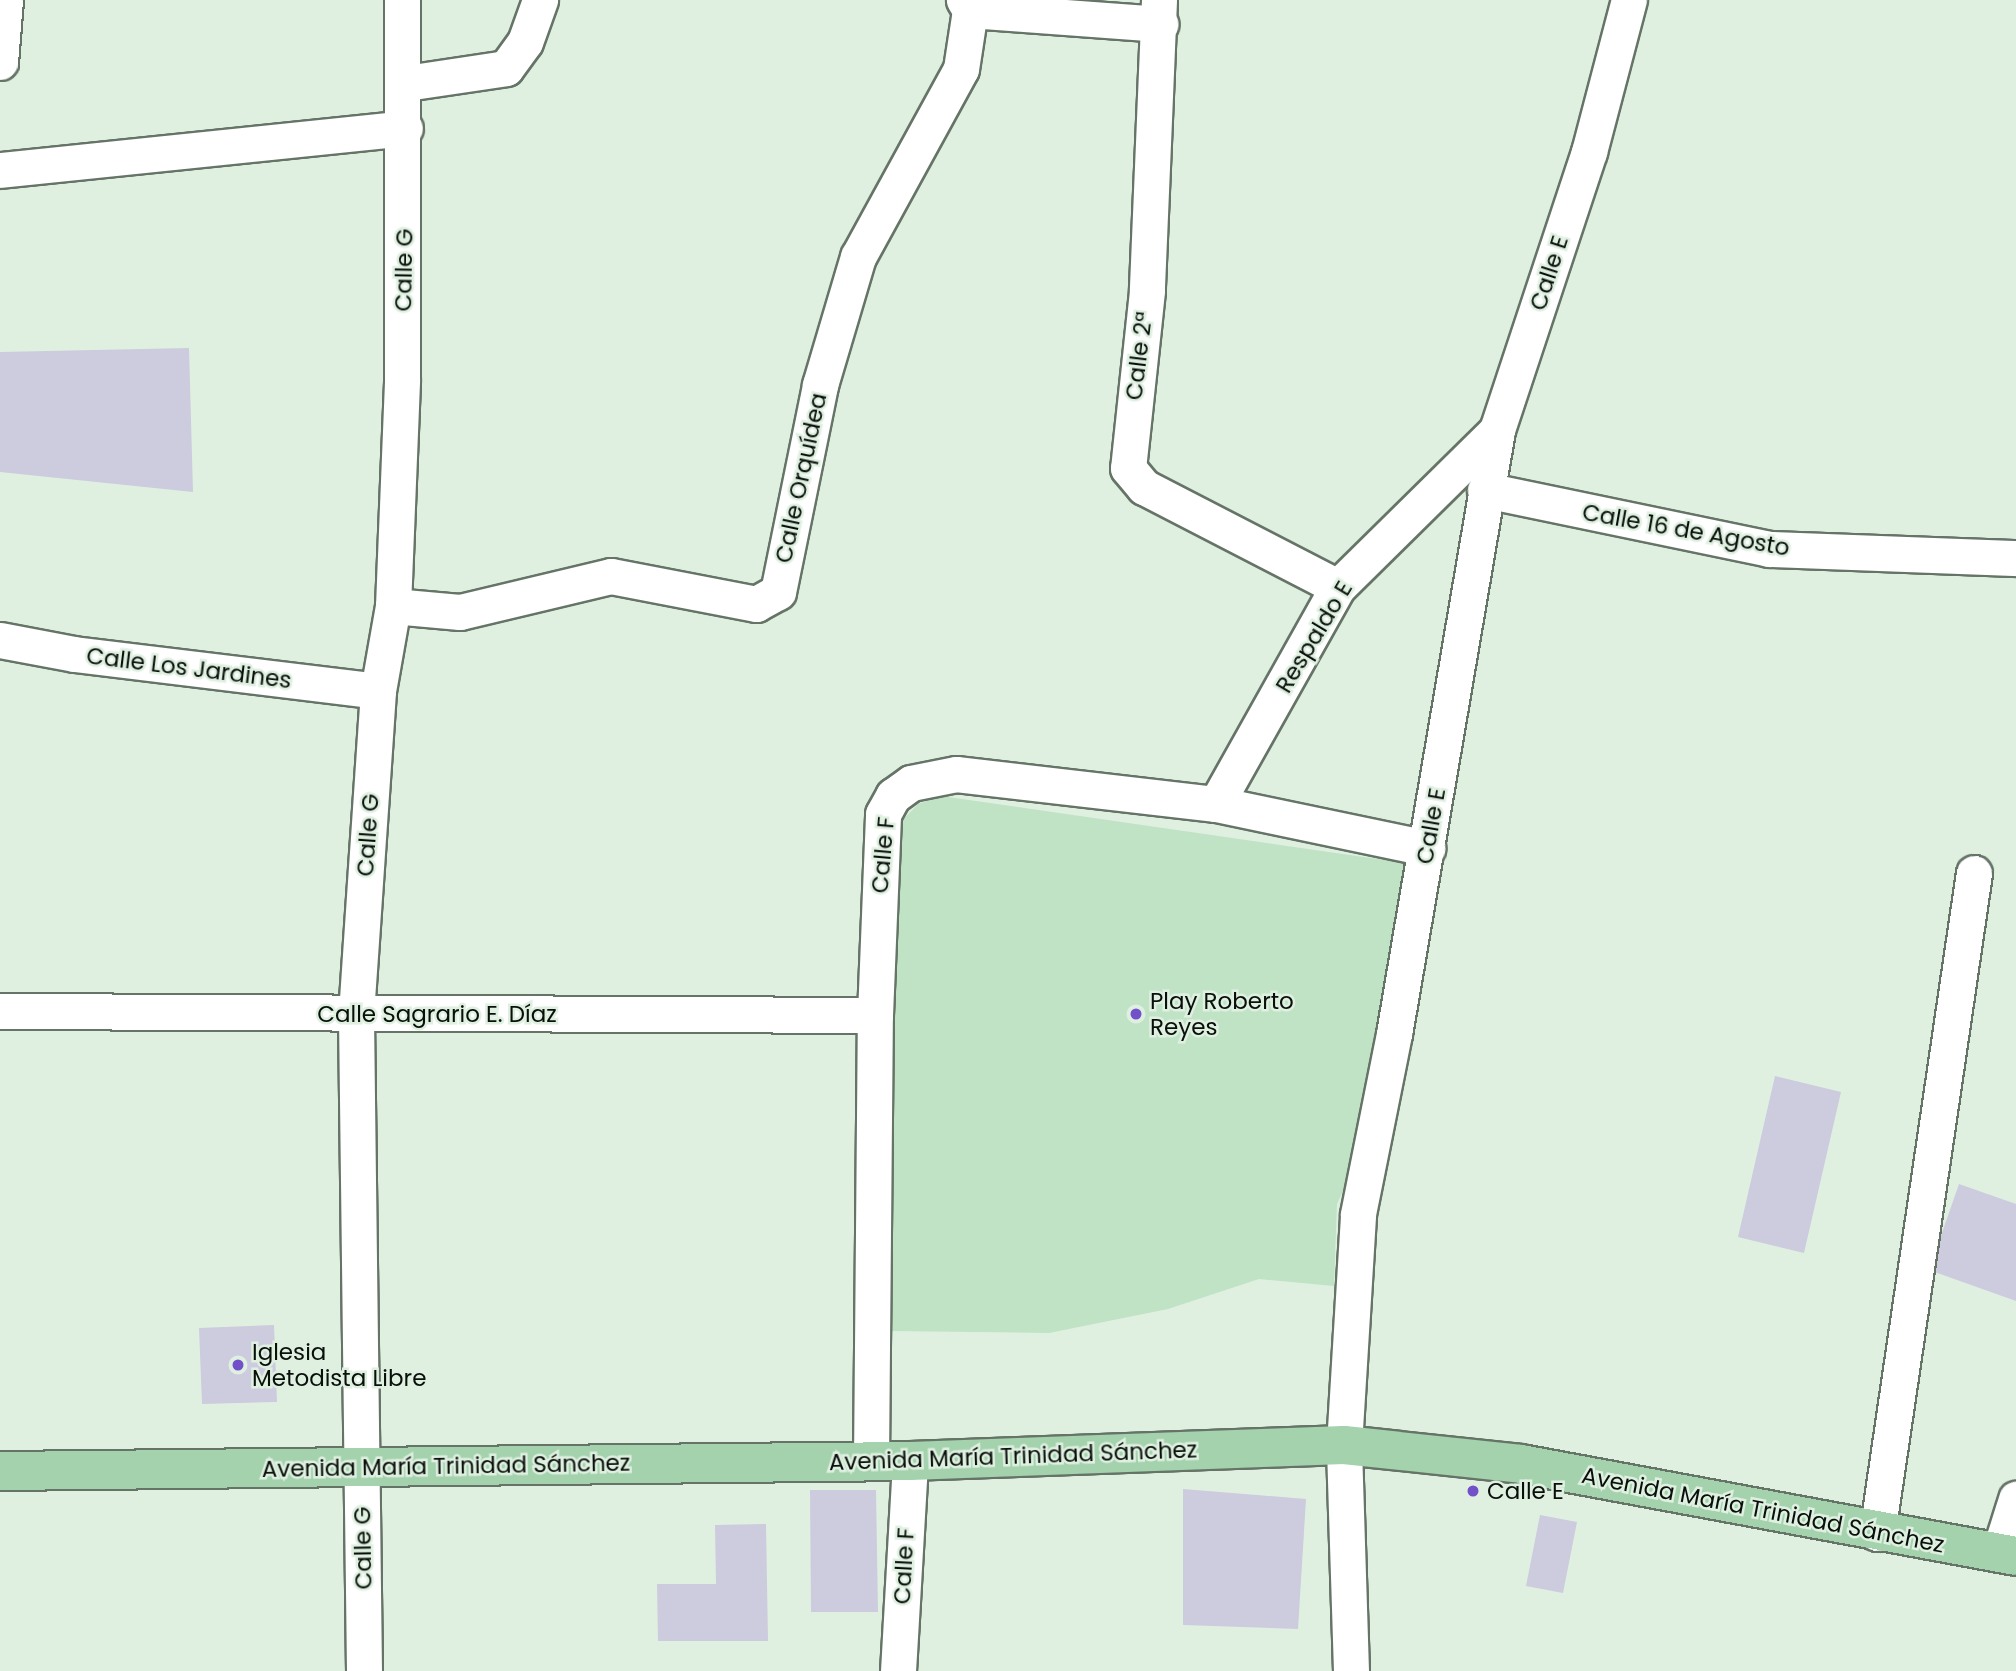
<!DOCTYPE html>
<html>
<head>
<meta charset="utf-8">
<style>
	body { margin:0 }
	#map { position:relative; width:2016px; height:1671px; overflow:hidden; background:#dff0e1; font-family:Poppins,sans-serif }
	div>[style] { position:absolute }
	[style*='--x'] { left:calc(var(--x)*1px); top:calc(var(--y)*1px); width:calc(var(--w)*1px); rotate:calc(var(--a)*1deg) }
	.green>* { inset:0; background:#c0e2c5 }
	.building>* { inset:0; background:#cdcbde }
	.roads { filter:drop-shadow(2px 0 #657467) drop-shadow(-2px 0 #657467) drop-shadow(0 2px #657467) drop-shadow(0 -2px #657467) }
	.minor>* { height:35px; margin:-17.5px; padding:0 17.5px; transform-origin:17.5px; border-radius:17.5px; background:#fff }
	.major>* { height:38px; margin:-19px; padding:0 19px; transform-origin:19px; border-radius:19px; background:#a3d2ad }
	.dots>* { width:19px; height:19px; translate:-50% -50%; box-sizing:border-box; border:4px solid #dff0e1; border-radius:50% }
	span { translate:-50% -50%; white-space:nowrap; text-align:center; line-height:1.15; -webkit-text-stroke:5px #dff0e1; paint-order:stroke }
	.street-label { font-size:23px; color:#090f0a }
	.poi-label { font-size:23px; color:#090f0a }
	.left { translate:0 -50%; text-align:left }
</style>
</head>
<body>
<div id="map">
	<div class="green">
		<i style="clip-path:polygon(941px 796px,1405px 863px,1355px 1164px,1337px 1204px,1334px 1286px,1259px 1279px,1168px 1309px,1049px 1333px,889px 1331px,895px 849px,901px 822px,918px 804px)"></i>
	</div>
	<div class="building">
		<i style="clip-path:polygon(189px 348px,193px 492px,0 472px,0 352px)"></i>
		<i style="clip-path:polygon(1775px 1076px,1841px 1092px,1804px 1253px,1738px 1237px)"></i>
		<i style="clip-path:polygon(1959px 1184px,2016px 1204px,2016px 1301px,1929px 1270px)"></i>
		<i style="clip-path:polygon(274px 1325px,277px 1402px,202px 1404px,199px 1328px)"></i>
		<i style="clip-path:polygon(1183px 1489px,1306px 1499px,1298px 1629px,1183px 1625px)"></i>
		<i style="clip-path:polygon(810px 1490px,876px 1490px,878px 1612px,811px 1612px)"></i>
		<i style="clip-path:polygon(1540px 1515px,1577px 1522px,1563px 1593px,1526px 1586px)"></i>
		<i style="clip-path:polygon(766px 1524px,768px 1641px,658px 1641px,657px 1584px,716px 1584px,715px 1525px)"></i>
	</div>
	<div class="roads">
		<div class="minor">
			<i style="--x:1159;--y:0;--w:291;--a:92.4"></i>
			<i style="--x:1147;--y:291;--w:178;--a:96.1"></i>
			<i style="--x:1128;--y:468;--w:25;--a:50"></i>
			<i style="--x:1144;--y:487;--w:218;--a:27.3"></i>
			<i style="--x:970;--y:10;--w:191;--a:4.2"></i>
			<i style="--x:0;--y:62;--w:62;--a:-85.4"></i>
			<i style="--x:406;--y:83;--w:101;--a:-8.5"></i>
			<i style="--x:506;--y:68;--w:32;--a:-54"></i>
			<i style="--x:525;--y:42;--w:45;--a:-70.3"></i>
			<i style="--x:0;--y:170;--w:407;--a:-5.9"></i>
			<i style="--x:1485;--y:490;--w:290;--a:11.7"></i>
			<i style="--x:1769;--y:549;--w:247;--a:2.1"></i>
			<i style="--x:393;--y:606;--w:67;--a:5.1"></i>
			<i style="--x:460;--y:612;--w:155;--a:-13.4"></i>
			<i style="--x:611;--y:576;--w:148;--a:10.9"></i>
			<i style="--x:756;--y:604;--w:25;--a:-29"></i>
			<i style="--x:778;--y:592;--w:211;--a:-78.5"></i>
			<i style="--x:820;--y:385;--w:134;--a:-73.5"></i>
			<i style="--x:858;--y:257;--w:214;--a:-61.3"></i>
			<i style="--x:961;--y:69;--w:60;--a:-81.3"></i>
			<i style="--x:970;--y:10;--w:12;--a:-121"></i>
			<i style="--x:0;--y:640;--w:75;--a:10.7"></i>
			<i style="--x:74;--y:654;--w:306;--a:6.9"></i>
			<i style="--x:1216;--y:804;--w:249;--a:-60.7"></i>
			<i style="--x:1338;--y:587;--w:223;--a:-44.6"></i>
			<i style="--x:0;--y:1011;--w:875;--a:0.26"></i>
			<i style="--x:871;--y:1462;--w:447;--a:-89.5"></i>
			<i style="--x:875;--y:1015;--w:201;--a:-87.7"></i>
			<i style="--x:883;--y:814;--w:21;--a:-61"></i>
			<i style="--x:893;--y:796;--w:22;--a:-36"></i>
			<i style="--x:911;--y:783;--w:46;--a:-11.3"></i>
			<i style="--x:956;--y:774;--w:262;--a:6.6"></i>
			<i style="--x:1216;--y:804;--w:216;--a:11.8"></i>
			<i style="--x:1877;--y:1533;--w:667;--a:-81.64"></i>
			<i style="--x:1999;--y:1553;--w:57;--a:-72.5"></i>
			<i style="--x:364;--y:1671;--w:657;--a:-90.7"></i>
			<i style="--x:356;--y:1014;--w:324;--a:-86.1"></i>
			<i style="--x:378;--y:691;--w:86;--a:-80"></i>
			<i style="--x:393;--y:606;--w:227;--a:-87.7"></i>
			<i style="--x:402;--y:379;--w:379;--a:-90"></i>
			<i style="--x:898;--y:1671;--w:210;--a:-86.7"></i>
			<i style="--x:1351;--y:1671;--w:226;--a:-91.8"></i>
			<i style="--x:1344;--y:1445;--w:231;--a:-86.5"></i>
			<i style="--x:1358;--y:1214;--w:184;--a:-78.7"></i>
			<i style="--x:1394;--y:1034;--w:613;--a:-80.32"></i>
			<i style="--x:1497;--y:430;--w:293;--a:-71.7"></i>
			<i style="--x:1589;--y:152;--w:157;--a:-75.3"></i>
		</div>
		<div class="major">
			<i style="--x:0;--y:1471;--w:910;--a:-0.63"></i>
			<i style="--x:910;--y:1461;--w:434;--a:-2.1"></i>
			<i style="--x:1344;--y:1445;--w:178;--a:6.1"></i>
			<i style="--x:1521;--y:1464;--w:503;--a:10.53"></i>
		</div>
	</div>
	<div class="dots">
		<i style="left:1136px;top:1014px;background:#7150c9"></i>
		<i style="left:238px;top:1365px;background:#7150c9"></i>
		<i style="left:1473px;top:1491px;background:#7150c9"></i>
	</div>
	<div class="street-label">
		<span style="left:404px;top:270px;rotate:-89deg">Calle G</span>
		<span style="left:1549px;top:273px;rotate:-72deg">Calle E</span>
		<span style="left:1139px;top:356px;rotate:-83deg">Calle 2ª</span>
		<span style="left:801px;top:478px;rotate:-78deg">Calle Orquídea</span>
		<span style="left:1686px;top:530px;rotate:10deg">Calle 16 de Agosto</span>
		<span style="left:1314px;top:637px;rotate:-59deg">Respaldo E</span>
		<span style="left:189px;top:668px;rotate:7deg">Calle Los Jardines</span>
		<span style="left:1431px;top:826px;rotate:-80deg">Calle E</span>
		<span style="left:368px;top:835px;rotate:-86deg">Calle G</span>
		<span style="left:883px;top:855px;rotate:-85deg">Calle F</span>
		<span style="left:437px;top:1014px">Calle Sagrario E. Díaz</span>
		<span style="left:1013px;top:1456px;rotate:-2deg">Avenida María Trinidad Sánchez</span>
		<span style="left:446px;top:1466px;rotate:-1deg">Avenida María Trinidad Sánchez</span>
		<span style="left:1763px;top:1510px;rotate:11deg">Avenida María Trinidad Sánchez</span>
		<span style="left:363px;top:1548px;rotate:-91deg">Calle G</span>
		<span style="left:904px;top:1566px;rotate:-87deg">Calle F</span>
	</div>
	<div class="poi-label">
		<span class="left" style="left:1150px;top:1014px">Play Roberto<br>Reyes</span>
		<span class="left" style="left:252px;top:1365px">Iglesia<br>Metodista Libre</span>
		<span class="left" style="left:1487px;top:1491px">Calle E</span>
	</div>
</div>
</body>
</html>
